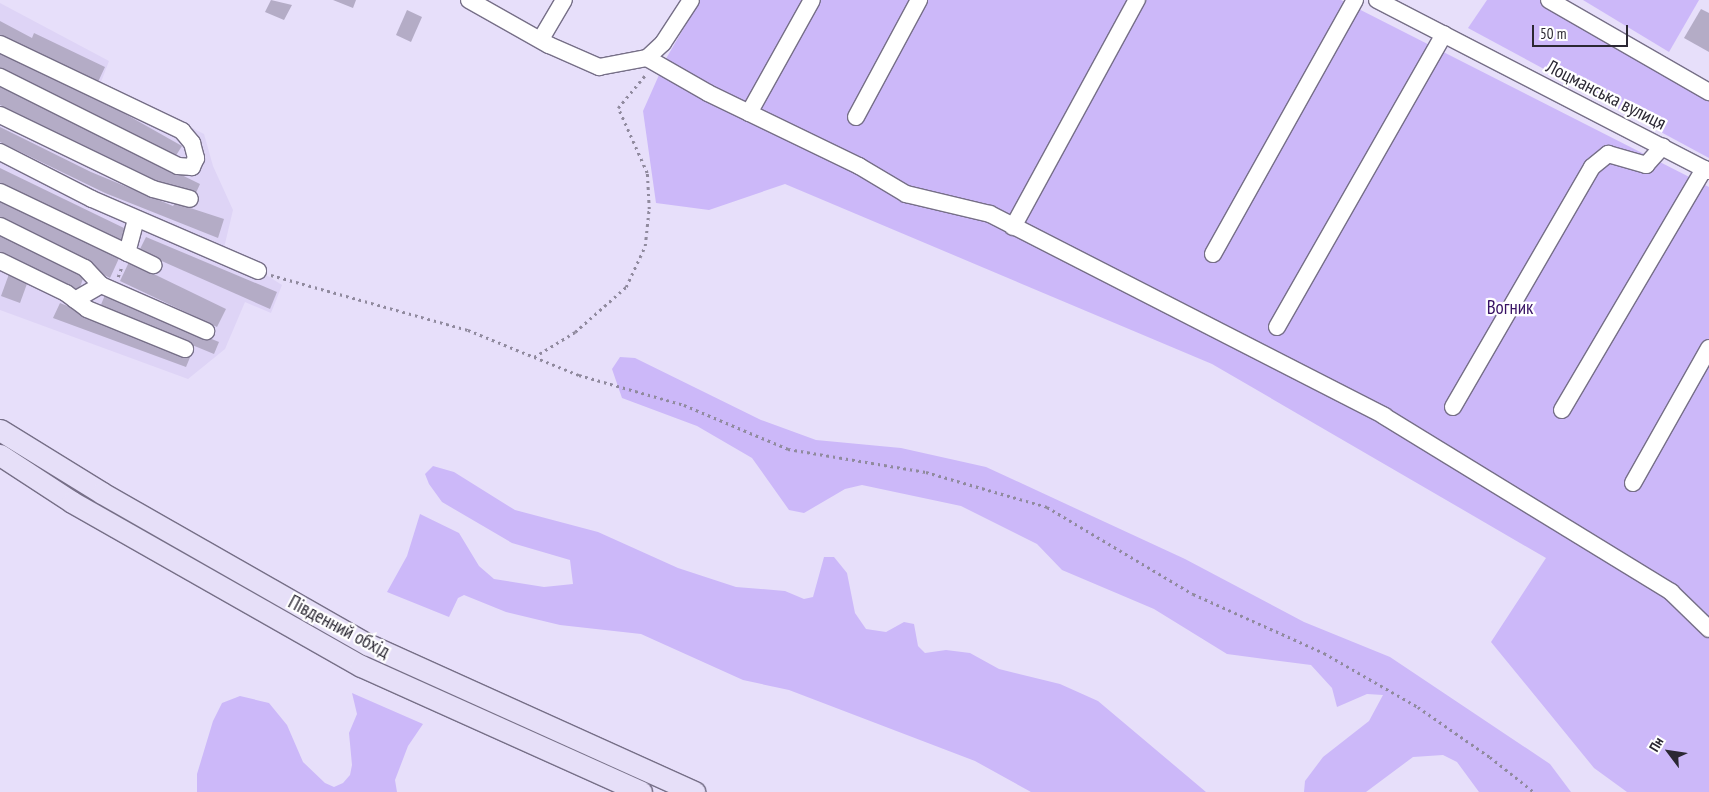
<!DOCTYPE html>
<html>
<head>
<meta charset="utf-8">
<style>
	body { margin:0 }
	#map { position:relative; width:1709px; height:792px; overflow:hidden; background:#e7dffa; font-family:"PT Sans Narrow",sans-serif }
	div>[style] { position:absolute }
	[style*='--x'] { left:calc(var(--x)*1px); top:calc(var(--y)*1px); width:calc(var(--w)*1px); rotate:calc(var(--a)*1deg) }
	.built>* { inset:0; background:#ded4f6 }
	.green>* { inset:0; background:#ccb8f9 }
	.building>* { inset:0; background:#b4acc6 }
	.path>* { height:2.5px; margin-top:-1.25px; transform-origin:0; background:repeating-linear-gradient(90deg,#908a9e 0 2.5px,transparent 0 6.5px) }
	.roads { filter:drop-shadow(1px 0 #766f87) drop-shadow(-1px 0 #766f87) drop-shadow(0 1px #766f87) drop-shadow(0 -1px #766f87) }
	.minor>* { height:16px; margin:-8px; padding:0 8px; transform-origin:8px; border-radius:8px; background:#fff }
	.major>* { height:21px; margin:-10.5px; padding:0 10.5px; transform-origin:10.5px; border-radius:10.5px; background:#e6dff8 }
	span { translate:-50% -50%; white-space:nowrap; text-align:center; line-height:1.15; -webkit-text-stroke:4.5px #fff; paint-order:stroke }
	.street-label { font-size:19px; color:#2b2833 }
	.park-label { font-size:19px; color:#381264 }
	.north { position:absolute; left:1644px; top:727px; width:50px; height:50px; -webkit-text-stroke:4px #fff; paint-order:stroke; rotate:301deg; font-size:14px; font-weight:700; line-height:20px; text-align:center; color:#2b2833 }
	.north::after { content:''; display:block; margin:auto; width:18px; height:22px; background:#2b2833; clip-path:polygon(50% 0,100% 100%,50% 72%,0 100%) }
	.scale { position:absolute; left:1532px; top:25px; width:96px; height:22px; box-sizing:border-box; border:2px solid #2b2833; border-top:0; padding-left:6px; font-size:15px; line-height:18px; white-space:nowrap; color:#2b2833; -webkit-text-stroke:4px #fff; paint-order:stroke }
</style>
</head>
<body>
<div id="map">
	<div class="built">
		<i style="clip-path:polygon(0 3px,109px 61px,101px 82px,204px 134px,213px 166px,233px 210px,224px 248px,282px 285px,271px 313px,245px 302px,225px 349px,188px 379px,0 310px)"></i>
	</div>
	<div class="green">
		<i style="clip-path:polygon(700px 0,1341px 0,1709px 187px,1709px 792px,1627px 792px,1594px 768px,1491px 642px,1546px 558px,1212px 364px,785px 184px,709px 210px,656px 203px,643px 111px,667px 57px)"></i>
		<i style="clip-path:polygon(1487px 0,1541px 0,1709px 93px,1709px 158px,1468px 28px)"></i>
		<i style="clip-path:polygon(1583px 0,1699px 0,1669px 52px)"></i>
		<i style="clip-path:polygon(620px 357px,635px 358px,761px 420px,816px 440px,901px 448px,986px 467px,1185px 559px,1304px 622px,1390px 657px,1550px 764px,1571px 792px,1479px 792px,1457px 762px,1443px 755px,1413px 757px,1366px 792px,1304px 792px,1305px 781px,1323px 757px,1369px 721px,1383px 695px,1367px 694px,1337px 707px,1332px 688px,1311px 665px,1227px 654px,1154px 609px,1062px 570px,1037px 544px,961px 506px,862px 485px,845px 489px,804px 513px,789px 510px,752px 458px,697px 426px,622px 398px,612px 369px)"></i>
		<i style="clip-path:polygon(433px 466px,454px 472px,515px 510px,598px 532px,678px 568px,736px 587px,785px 591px,804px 599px,813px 597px,824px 557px,834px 557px,847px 573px,855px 613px,866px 629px,886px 632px,904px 622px,914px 624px,918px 646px,925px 653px,946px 650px,970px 653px,999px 669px,1060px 684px,1098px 701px,1206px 792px,1031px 792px,975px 761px,789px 690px,743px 680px,641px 634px,560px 625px,506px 612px,464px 595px,458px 598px,449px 617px,387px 592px,407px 556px,420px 514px,459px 533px,479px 566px,494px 579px,544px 587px,573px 584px,570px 560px,512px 543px,442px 502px,429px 484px,425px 474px)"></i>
		<i style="clip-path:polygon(352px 693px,423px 724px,408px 746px,395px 780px,397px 792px,197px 792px,197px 774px,213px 721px,222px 703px,240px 696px,269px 703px,287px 725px,303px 762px,325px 783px,334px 787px,343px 783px,350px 775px,352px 765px,349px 733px,357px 714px)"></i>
	</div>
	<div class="building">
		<i style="clip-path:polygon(271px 0,292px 5px,284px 20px,265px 12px)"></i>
		<i style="clip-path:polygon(333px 0,356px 0,353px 8px)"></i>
		<i style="clip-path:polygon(1701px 9px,1709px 13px,1709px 52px,1684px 38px)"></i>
		<i style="clip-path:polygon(407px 10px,422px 17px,411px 42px,396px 35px)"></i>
		<i style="clip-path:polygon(0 21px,32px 38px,34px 33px,105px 67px,98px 82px,0 37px)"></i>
		<i style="clip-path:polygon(0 50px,74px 85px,182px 146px,175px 157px,0 69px)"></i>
		<i style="clip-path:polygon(0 86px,200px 184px,195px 195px,178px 187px,176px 190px,0 105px)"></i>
		<i style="clip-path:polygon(0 127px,91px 172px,173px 206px,175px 203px,224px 219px,218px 238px,105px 193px,0 142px)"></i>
		<i style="clip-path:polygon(0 168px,126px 229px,120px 241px,0 184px)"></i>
		<i style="clip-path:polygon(0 200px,120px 256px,110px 278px,0 222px)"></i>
		<i style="clip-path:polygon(0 233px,85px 273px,79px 290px,0 252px)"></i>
		<i style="clip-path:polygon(146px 237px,277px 292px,270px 309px,139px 251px)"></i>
		<i style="clip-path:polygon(129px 262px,226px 309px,217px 327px,120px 281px)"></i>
		<i style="clip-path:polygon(9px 274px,28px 281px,20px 303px,1px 296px)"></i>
		<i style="clip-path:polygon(105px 295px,219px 342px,214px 354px,100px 307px)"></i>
		<i style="clip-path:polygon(60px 303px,191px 355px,186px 367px,53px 318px)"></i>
	</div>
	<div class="path">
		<i style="--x:271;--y:275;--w:205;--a:15.6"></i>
		<i style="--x:468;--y:330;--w:120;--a:22.1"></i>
		<i style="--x:579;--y:375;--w:109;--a:15.9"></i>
		<i style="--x:684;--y:405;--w:113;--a:22.9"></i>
		<i style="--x:788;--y:449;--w:140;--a:9.5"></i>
		<i style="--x:926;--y:472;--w:126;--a:16.1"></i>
		<i style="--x:1047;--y:507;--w:170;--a:30.8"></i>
		<i style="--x:1193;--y:594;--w:144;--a:24.2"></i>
		<i style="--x:1324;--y:653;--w:108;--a:29.9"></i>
		<i style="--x:1418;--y:707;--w:88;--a:34.8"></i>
		<i style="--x:1490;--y:757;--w:56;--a:38.5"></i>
		<i style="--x:118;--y:277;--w:12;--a:-70"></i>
		<i style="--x:534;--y:357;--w:48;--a:-31.4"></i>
		<i style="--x:575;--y:332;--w:68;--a:-41.4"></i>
		<i style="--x:626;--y:287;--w:45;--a:-65.1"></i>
		<i style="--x:645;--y:246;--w:37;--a:-84"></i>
		<i style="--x:649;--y:209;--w:36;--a:-93"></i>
		<i style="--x:647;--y:173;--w:71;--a:-114"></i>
		<i style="--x:618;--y:108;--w:45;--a:-50.4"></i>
	</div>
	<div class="roads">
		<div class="minor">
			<i style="--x:469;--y:0;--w:92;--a:29.4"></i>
			<i style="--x:549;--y:45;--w:55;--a:23.7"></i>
			<i style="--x:599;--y:67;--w:49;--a:-10.6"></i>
			<i style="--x:1377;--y:0;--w:373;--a:27.3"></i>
			<i style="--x:1549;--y:0;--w:185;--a:29.9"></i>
			<i style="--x:541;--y:39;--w:45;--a:-59.5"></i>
			<i style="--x:0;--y:44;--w:202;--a:25.5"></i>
			<i style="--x:182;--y:131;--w:16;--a:50"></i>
			<i style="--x:192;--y:143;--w:16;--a:75"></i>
			<i style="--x:196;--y:158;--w:10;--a:114"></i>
			<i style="--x:192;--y:167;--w:14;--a:-176"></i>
			<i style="--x:178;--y:166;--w:199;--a:-153.4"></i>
			<i style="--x:647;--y:58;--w:70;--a:29.8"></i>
			<i style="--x:708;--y:93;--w:168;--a:25.8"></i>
			<i style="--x:859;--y:166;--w:55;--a:30.8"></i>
			<i style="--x:906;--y:194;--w:86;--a:13.4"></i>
			<i style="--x:990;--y:214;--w:443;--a:27.1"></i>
			<i style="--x:1384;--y:416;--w:337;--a:31.5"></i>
			<i style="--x:1671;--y:592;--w:53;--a:44.2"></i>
			<i style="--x:647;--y:58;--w:22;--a:-43"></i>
			<i style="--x:663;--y:43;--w:51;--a:-56.9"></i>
			<i style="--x:749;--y:113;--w:129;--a:-60.9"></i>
			<i style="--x:0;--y:115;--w:170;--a:25.8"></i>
			<i style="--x:153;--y:189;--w:38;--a:15"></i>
			<i style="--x:856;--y:117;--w:133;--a:-61.7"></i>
			<i style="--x:0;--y:152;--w:103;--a:27.1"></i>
			<i style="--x:92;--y:199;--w:181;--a:23.4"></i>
			<i style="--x:0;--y:192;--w:170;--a:25.5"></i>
			<i style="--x:0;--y:226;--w:95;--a:26.3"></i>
			<i style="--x:85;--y:268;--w:23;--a:47"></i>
			<i style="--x:101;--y:285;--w:115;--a:23.7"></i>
			<i style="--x:1013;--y:227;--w:259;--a:-61.4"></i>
			<i style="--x:127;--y:253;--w:35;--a:-75"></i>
			<i style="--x:1213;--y:254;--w:291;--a:-60.8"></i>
			<i style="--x:0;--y:261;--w:73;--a:25.9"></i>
			<i style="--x:66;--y:293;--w:26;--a:37"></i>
			<i style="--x:87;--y:309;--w:106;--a:22.2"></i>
			<i style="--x:75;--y:300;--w:30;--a:-30"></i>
			<i style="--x:1277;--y:327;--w:337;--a:-60.3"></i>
			<i style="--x:1453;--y:407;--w:277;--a:-59.9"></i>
			<i style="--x:1592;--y:167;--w:21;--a:-39"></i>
			<i style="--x:1608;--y:154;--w:40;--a:16"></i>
			<i style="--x:1646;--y:165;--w:25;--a:-48"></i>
			<i style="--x:1562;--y:410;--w:280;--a:-59.5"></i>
			<i style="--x:1633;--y:483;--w:155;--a:-60.6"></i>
		</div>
		<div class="major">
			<i style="--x:0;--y:430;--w:120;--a:31.7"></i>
			<i style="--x:102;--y:493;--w:307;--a:29.7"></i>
			<i style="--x:369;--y:645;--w:357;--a:24.3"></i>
			<i style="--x:0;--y:455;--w:86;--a:33.1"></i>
			<i style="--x:72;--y:502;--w:332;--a:29.6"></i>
			<i style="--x:361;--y:666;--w:307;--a:24.2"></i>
		</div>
	</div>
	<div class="street-label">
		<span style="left:1606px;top:95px;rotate:27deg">Лоцманська вулиця</span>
		<span style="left:339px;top:627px;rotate:28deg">Південний обхід</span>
	</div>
	<div class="park-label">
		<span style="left:1510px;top:308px">Вогник</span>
	</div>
	<div class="north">Пн</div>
	<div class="scale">50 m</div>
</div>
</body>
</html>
